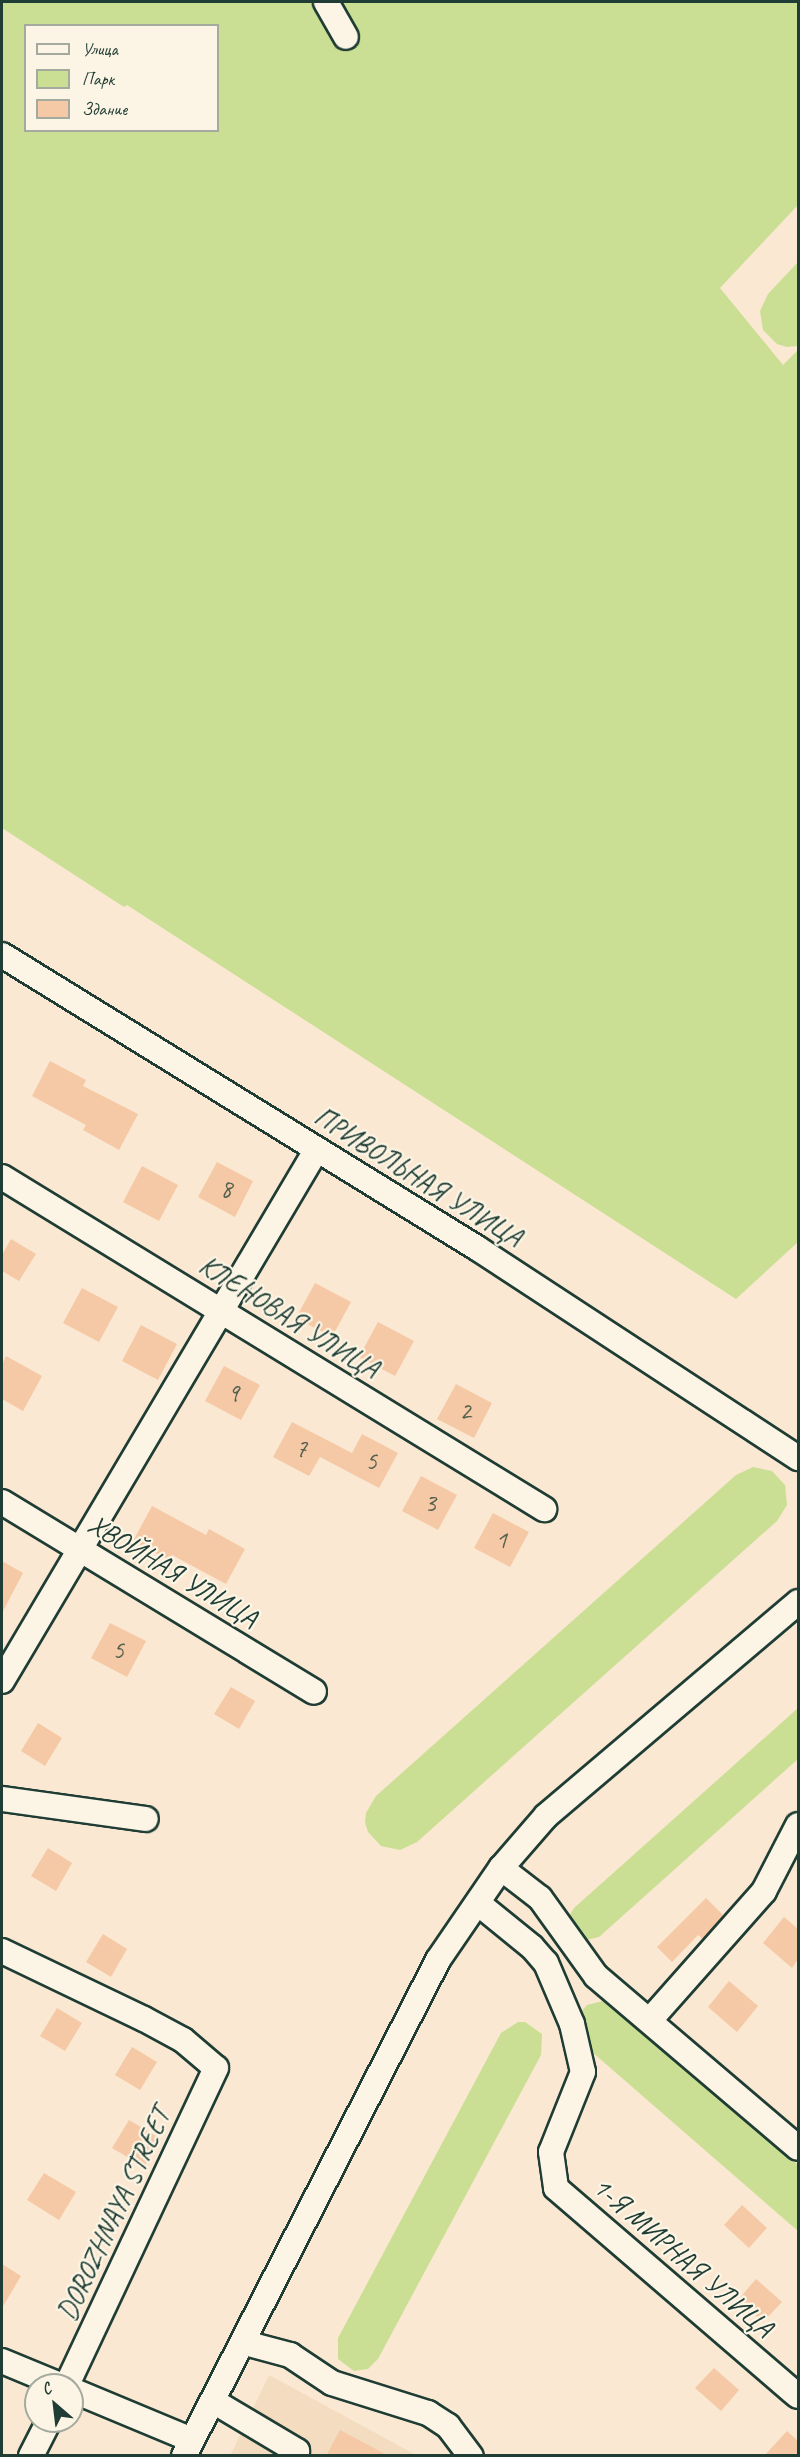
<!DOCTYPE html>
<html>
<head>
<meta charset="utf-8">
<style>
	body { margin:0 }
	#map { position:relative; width:800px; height:2457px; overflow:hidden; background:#fae8d2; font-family:Caveat,sans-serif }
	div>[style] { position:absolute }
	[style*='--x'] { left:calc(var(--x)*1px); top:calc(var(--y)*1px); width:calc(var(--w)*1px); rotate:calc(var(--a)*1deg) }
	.built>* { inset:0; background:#f4dcc1 }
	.green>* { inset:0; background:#cadf94 }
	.building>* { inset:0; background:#f5c9a5 }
	.roads { filter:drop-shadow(2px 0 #1f3d34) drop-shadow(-2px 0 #1f3d34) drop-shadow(0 2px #1f3d34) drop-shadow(0 -2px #1f3d34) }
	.minor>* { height:24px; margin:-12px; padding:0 12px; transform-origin:12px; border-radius:12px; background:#fcf5e5 }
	span { translate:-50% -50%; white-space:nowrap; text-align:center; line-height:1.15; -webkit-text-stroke:4.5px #fcf5e5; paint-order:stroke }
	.number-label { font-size:26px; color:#546050 }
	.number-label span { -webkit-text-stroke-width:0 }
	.street-label { font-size:28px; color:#1f3d34 }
	.frame { position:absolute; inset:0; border:3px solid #1f3d34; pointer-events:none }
	.legend { position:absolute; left:24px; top:24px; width:195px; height:108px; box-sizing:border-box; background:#fcf5e5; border:2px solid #a4ab9e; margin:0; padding:8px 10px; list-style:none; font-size:18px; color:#1f3d34 }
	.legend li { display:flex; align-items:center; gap:12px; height:30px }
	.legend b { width:30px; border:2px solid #a4ab9e }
	.north { position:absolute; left:24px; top:2373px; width:60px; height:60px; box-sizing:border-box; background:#fcf5e5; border:2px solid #a4ab9e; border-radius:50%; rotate:332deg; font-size:16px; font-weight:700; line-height:24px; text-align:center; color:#1f3d34 }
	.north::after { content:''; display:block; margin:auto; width:21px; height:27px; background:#1f3d34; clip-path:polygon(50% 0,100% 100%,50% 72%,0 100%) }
</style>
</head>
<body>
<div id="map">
	<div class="built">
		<i style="clip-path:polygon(269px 2375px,416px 2455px,230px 2456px)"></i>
	</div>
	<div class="green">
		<i style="clip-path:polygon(evenodd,2px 2px,798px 2px,798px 205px,720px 288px,783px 365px,798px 350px,798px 1242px,736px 1299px,127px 905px,124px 907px,2px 828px,2px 2px,26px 26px,218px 26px,218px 130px,26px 130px,26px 26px)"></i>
		<i style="clip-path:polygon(798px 262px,798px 346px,787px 347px,777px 344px,763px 330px,760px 311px,768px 294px)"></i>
		<i style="clip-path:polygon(753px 1467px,772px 1471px,785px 1485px,787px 1505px,777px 1521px,417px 1842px,400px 1850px,381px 1846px,368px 1832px,365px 1822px,366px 1813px,376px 1796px,736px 1475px)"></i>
		<i style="clip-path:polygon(798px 1708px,798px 1759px,599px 1937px,582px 1941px,568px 1918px,574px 1908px)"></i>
		<i style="clip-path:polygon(603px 2001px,617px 2007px,798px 2165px,798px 2231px,584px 2045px,577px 2016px,587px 2005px)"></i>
		<i style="clip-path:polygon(518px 2022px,525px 2022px,542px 2034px,541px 2055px,378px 2359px,368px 2369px,354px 2371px,338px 2359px,338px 2338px,501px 2033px)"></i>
	</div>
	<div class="building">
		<i style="clip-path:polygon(50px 1061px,86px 1080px,83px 1086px,138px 1114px,119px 1150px,83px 1130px,86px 1125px,32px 1096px)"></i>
		<i style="clip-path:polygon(217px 1162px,253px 1181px,235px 1217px,198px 1197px)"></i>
		<i style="clip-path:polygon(142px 1166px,178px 1185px,159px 1221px,123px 1202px)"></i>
		<i style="clip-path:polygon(11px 1239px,36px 1254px,19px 1281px,2px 1271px,2px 1255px)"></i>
		<i style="clip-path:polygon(315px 1283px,351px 1302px,332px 1337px,296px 1318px)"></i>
		<i style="clip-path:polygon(82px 1288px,118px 1307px,99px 1342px,63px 1323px)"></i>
		<i style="clip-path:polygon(378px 1322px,414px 1341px,395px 1376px,359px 1357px)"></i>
		<i style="clip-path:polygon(141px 1325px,177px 1344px,158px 1380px,122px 1361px)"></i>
		<i style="clip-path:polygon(6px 1356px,42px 1376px,23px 1411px,2px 1399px,2px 1365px)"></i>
		<i style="clip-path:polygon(224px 1366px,260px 1385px,241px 1420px,205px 1401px)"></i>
		<i style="clip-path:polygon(456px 1384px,492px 1403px,474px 1438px,437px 1419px)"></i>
		<i style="clip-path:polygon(292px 1422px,352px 1453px,362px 1434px,398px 1453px,379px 1488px,320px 1457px,309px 1476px,273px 1457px)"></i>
		<i style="clip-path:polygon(421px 1476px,457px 1495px,438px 1530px,402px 1511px)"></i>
		<i style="clip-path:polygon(152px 1506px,206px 1535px,209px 1529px,245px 1549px,226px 1584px,172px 1555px,169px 1560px,133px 1541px)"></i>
		<i style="clip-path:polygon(493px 1513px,529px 1532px,510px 1567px,474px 1548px)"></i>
		<i style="clip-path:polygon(2px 1561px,23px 1573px,2px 1613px)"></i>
		<i style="clip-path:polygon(110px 1623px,146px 1641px,127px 1677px,91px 1658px)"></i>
		<i style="clip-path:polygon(231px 1687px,255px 1701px,239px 1729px,214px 1714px)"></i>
		<i style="clip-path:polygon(38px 1723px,62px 1738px,45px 1766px,21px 1751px)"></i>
		<i style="clip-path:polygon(48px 1848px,72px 1863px,56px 1891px,31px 1876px)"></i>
		<i style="clip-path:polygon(706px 1898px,723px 1915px,703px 1939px,698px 1935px,672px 1962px,657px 1947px)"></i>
		<i style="clip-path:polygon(784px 1917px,798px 1929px,798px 1959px,792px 1968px,763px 1943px)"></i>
		<i style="clip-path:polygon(103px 1934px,127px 1949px,111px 1977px,86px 1962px)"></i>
		<i style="clip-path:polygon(729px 1981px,758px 2006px,737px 2032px,708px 2007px)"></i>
		<i style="clip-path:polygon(57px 2008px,82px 2023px,65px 2051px,40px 2036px)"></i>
		<i style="clip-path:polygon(132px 2047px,157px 2062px,140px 2090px,115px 2075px)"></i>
		<i style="clip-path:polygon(129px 2120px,161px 2139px,144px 2167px,112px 2148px)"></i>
		<i style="clip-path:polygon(44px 2173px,76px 2192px,59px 2220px,27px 2200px)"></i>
		<i style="clip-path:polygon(742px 2205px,767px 2228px,749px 2248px,724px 2225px)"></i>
		<i style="clip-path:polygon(2px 2264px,21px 2276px,2px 2308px)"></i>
		<i style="clip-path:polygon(756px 2279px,782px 2302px,763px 2322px,738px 2300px)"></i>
		<i style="clip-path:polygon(714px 2368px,739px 2390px,721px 2411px,695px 2388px)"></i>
		<i style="clip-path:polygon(340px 2430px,389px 2456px,326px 2456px)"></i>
		<i style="clip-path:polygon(787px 2431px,798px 2441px,798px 2456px,764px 2456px)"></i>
	</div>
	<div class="roads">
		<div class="minor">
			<i style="--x:326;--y:2;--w:40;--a:60.3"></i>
			<i style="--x:2;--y:955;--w:558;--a:31.67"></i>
			<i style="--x:477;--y:1248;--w:384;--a:33.2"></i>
			<i style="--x:2;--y:1177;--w:636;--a:31.49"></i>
			<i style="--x:2;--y:1502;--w:365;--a:31.3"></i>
			<i style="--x:2;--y:1681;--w:618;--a:-59.37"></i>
			<i style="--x:2;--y:1799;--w:145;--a:7.9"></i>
			<i style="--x:501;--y:1868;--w:49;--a:37.6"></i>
			<i style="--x:540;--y:1898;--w:96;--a:54.3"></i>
			<i style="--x:596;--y:1976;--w:265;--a:40.4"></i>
			<i style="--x:479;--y:1904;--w:68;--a:39.1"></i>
			<i style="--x:532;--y:1947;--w:21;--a:49"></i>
			<i style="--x:546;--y:1963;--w:66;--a:66.9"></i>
			<i style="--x:572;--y:2024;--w:49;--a:77.1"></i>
			<i style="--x:583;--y:2072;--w:86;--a:111.8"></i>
			<i style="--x:551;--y:2152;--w:36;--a:82"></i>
			<i style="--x:556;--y:2188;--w:319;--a:40.7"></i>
			<i style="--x:2;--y:1951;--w:157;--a:25.6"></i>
			<i style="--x:144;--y:2019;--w:44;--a:28.3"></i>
			<i style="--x:183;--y:2040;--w:43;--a:40.3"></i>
			<i style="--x:216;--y:2068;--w:350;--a:115.2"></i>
			<i style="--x:650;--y:2020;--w:172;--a:-48.5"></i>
			<i style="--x:764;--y:1891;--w:74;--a:-62.7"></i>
			<i style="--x:245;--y:2343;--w:47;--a:14.9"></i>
			<i style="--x:290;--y:2355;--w:50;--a:33.7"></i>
			<i style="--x:332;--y:2383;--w:101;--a:17.4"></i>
			<i style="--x:428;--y:2413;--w:24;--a:33"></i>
			<i style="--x:448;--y:2426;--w:38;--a:53"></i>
			<i style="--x:2;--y:2361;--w:63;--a:22.5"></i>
			<i style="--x:72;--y:2390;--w:130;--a:22.6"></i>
			<i style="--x:213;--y:2401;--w:98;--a:30.8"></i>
			<i style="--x:297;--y:2451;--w:5;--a:101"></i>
			<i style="--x:31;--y:2456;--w:39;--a:-63"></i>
			<i style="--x:184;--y:2456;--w:557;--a:-62.88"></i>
			<i style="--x:438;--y:1960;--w:112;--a:-55.6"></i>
			<i style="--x:501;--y:1868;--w:69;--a:-49.1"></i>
			<i style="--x:546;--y:1816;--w:331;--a:-40.3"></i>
		</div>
	</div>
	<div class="number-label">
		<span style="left:226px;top:1189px">8</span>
		<span style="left:233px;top:1393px">9</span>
		<span style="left:465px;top:1411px">2</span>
		<span style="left:301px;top:1449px">7</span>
		<span style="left:371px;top:1461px">5</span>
		<span style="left:430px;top:1503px">3</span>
		<span style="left:501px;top:1540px">1</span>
		<span style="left:118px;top:1650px">5</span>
	</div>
	<div class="street-label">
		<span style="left:418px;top:1177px;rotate:32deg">ПРИВОЛЬНАЯ УЛИЦА</span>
		<span style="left:289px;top:1317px;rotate:32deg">КЛЕНОВАЯ УЛИЦА</span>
		<span style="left:173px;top:1571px;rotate:31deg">ХВОЙНАЯ УЛИЦА</span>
		<span style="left:114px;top:2214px;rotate:-65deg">DOROZHNAYA STREET</span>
		<span style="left:683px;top:2257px;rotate:41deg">1-Я МИРНАЯ УЛИЦА</span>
	</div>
	<div class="frame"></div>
	<ul class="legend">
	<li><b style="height:8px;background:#fcf5e5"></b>Улица</li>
	<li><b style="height:16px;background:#cadf94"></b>Парк</li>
	<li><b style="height:16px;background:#f5c9a5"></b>Здание</li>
	</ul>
	<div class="north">С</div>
</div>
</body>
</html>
